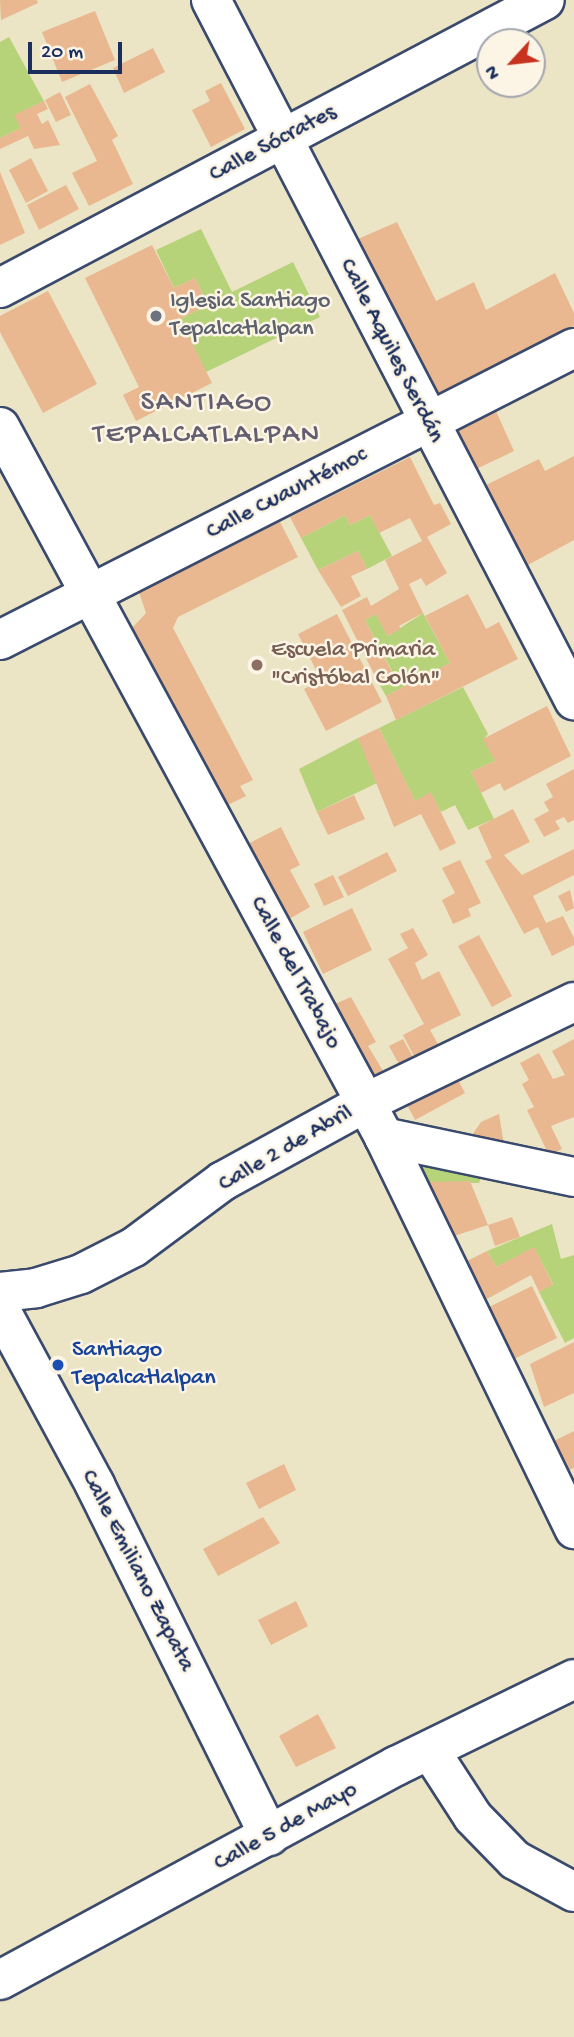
<!DOCTYPE html>
<html>
<head>
<meta charset="utf-8">
<style>
	body { margin:0 }
	#map { position:relative; width:574px; height:2037px; overflow:hidden; background:#ebe4c5; font-family:"Gochi Hand",sans-serif }
	div>[style] { position:absolute }
	[style*='--x'] { left:calc(var(--x)*1px); top:calc(var(--y)*1px); width:calc(var(--w)*1px); rotate:calc(var(--a)*1deg) }
	.green>* { inset:0; background:#b7d379 }
	.building>* { inset:0; background:#e9b890 }
	.roads { filter:drop-shadow(2px 0 #3a4a6d) drop-shadow(-2px 0 #3a4a6d) drop-shadow(0 2px #3a4a6d) drop-shadow(0 -2px #3a4a6d) }
	.minor>* { height:38px; margin:-19px; padding:0 19px; transform-origin:19px; border-radius:19px; background:#fff }
	.dots>* { width:19px; height:19px; translate:-50% -50%; box-sizing:border-box; border:4px solid #fcf5e5; border-radius:50% }
	span { translate:-50% -50%; white-space:nowrap; text-align:center; line-height:1.15; -webkit-text-stroke:5px #fcf5e5; paint-order:stroke }
	.street-label { font-size:24px; color:#1b2f5e }
	.worship-label { font-size:24px; color:#5b616d }
	.left { translate:0 -50%; text-align:left }
	.education-label { font-size:24px; color:#785e54 }
	.transit-label { font-size:24px; color:#164399 }
	.quarter-label { font-size:28px; color:#635f70; letter-spacing:2px }
	.north { position:absolute; left:476px; top:28px; width:70px; height:70px; box-sizing:border-box; background:#fcf5e5; border:2px solid #a2a6af; border-radius:50%; rotate:243deg; font-size:19px; font-weight:700; line-height:28px; text-align:center; color:#1b2f5e }
	.north::after { content:''; display:block; margin:auto; width:24px; height:32px; background:#c8321e; clip-path:polygon(50% 0,100% 100%,50% 72%,0 100%) }
	.scale { position:absolute; left:28px; top:42px; width:94px; height:32px; box-sizing:border-box; border:4px solid #1b2f5e; border-top:0; padding-left:9px; font-size:21px; line-height:24px; white-space:nowrap; color:#1b2f5e; -webkit-text-stroke:5px #fcf5e5; paint-order:stroke }
</style>
</head>
<body>
<div id="map">
	<div class="green">
		<i style="clip-path:polygon(9px 37px,44px 101px,15px 115px,21px 128px,0 138px,0 42px)"></i>
		<i style="clip-path:polygon(201px 229px,232px 292px,293px 262px,320px 317px,206px 372px,180px 319px,208px 305px,195px 278px,174px 288px,156px 250px)"></i>
		<i style="clip-path:polygon(345px 515px,350px 525px,370px 515px,392px 556px,367px 569px,358px 551px,318px 570px,301px 538px)"></i>
		<i style="clip-path:polygon(423px 613px,450px 663px,386px 696px,378px 682px,393px 673px,365px 620px,376px 614px,388px 636px)"></i>
		<i style="clip-path:polygon(463px 687px,488px 734px,484px 739px,495px 761px,471px 772px,494px 819px,468px 830px,455px 805px,441px 812px,431px 793px,415px 801px,379px 728px)"></i>
		<i style="clip-path:polygon(358px 738px,379px 782px,317px 812px,299px 769px)"></i>
		<i style="clip-path:polygon(416px 1158px,484px 1170px,479px 1183px,428px 1182px)"></i>
		<i style="clip-path:polygon(552px 1224px,561px 1259px,574px 1255px,574px 1338px,565px 1343px,539px 1292px,553px 1284px,534px 1248px,496px 1267px,487px 1251px)"></i>
	</div>
	<div class="building">
		<i style="clip-path:polygon(0 0,37px 0,38px 3px,1px 20px)"></i>
		<i style="clip-path:polygon(95px 11px,115px 60px,62px 82px,42px 32px)"></i>
		<i style="clip-path:polygon(153px 48px,165px 72px,124px 93px,113px 68px)"></i>
		<i style="clip-path:polygon(221px 83px,245px 129px,211px 147px,192px 110px,210px 101px,205px 91px)"></i>
		<i style="clip-path:polygon(90px 84px,118px 136px,112px 140px,133px 184px,89px 206px,72px 173px,97px 161px,65px 97px)"></i>
		<i style="clip-path:polygon(60px 92px,71px 115px,56px 122px,45px 100px)"></i>
		<i style="clip-path:polygon(44px 101px,48px 109px,37px 114px,42px 124px,48px 120px,60px 145px,34px 149px,28px 136px,0 149px,0 138px,21px 128px,14px 115px)"></i>
		<i style="clip-path:polygon(31px 158px,48px 191px,26px 203px,9px 170px)"></i>
		<i style="clip-path:polygon(0 172px,25px 233px,0 245px)"></i>
		<i style="clip-path:polygon(66px 185px,79px 209px,39px 230px,27px 205px)"></i>
		<i style="clip-path:polygon(397px 222px,436px 301px,474px 282px,486px 310px,555px 273px,574px 313px,574px 326px,431px 400px,351px 242px)"></i>
		<i style="clip-path:polygon(152px 245px,174px 288px,195px 278px,208px 305px,180px 319px,212px 383px,136px 421px,123px 395px,139px 387px,85px 278px)"></i>
		<i style="clip-path:polygon(48px 291px,97px 384px,43px 413px,0 332px,0 316px)"></i>
		<i style="clip-path:polygon(495px 409px,514px 451px,472px 471px,452px 430px)"></i>
		<i style="clip-path:polygon(574px 456px,574px 540px,526px 566px,484px 486px,539px 459px,545px 471px)"></i>
		<i style="clip-path:polygon(410px 457px,434px 505px,440px 503px,451px 524px,427px 537px,447px 573px,426px 586px,421px 578px,409px 584px,423px 613px,399px 626px,401px 629px,387px 636px,376px 614px,365px 620px,393px 674px,378px 682px,342px 610px,367px 597px,371px 606px,399px 589px,385px 560px,422px 541px,410px 518px,379px 533px,370px 515px,350px 525px,345px 515px,301px 538px,290px 517px)"></i>
		<i style="clip-path:polygon(279px 520px,298px 557px,178px 617px,173px 628px,253px 780px,240px 786px,246px 796px,224px 807px,132px 628px,146px 613px,139px 592px)"></i>
		<i style="clip-path:polygon(358px 551px,367px 569px,351px 576px,361px 596px,341px 607px,318px 570px)"></i>
		<i style="clip-path:polygon(468px 594px,486px 629px,499px 622px,518px 659px,396px 720px,386px 696px,450px 663px,425px 616px)"></i>
		<i style="clip-path:polygon(337px 614px,382px 702px,326px 731px,304px 689px,321px 680px,298px 634px)"></i>
		<i style="clip-path:polygon(547px 706px,571px 756px,504px 791px,500px 783px,481px 793px,471px 772px,495px 761px,483px 739px)"></i>
		<i style="clip-path:polygon(379px 728px,415px 801px,431px 792px,456px 843px,440px 851px,421px 814px,394px 827px,358px 738px)"></i>
		<i style="clip-path:polygon(574px 769px,574px 820px,568px 823px,564px 817px,555px 821px,560px 829px,544px 837px,534px 819px,549px 811px,544px 802px,553px 797px,546px 784px)"></i>
		<i style="clip-path:polygon(354px 795px,365px 819px,328px 835px,317px 812px)"></i>
		<i style="clip-path:polygon(513px 809px,530px 842px,504px 855px,522px 875px,574px 849px,574px 875px,533px 896px,546px 923px,563px 916px,574px 938px,574px 945px,552px 956px,538px 927px,524px 934px,485px 861px,492px 858px,478px 827px)"></i>
		<i style="clip-path:polygon(281px 827px,300px 865px,290px 870px,310px 907px,284px 922px,244px 846px)"></i>
		<i style="clip-path:polygon(387px 852px,397px 871px,348px 896px,338px 877px)"></i>
		<i style="clip-path:polygon(460px 860px,481px 903px,468px 909px,471px 916px,453px 924px,442px 900px,455px 893px,442px 868px)"></i>
		<i style="clip-path:polygon(333px 875px,344px 897px,324px 906px,314px 884px)"></i>
		<i style="clip-path:polygon(570px 890px,574px 908px,566px 912px,558px 896px)"></i>
		<i style="clip-path:polygon(352px 908px,372px 950px,323px 974px,303px 932px)"></i>
		<i style="clip-path:polygon(413px 928px,428px 955px,415px 963px,422px 980px,439px 971px,461px 1015px,430px 1030px,439px 1046px,415px 1058px,403px 1035px,424px 1024px,388px 959px,408px 948px,400px 934px)"></i>
		<i style="clip-path:polygon(479px 935px,512px 996px,492px 1007px,458px 946px)"></i>
		<i style="clip-path:polygon(351px 997px,376px 1042px,368px 1046px,383px 1071px,365px 1079px,328px 1007px)"></i>
		<i style="clip-path:polygon(403px 1039px,414px 1059px,400px 1066px,389px 1046px)"></i>
		<i style="clip-path:polygon(574px 1039px,574px 1117px,551px 1126px,562px 1149px,549px 1155px,527px 1110px,534px 1107px,522px 1084px,529px 1080px,520px 1063px,539px 1053px,553px 1079px,565px 1075px,552px 1051px)"></i>
		<i style="clip-path:polygon(455px 1074px,465px 1093px,415px 1120px,405px 1101px)"></i>
		<i style="clip-path:polygon(499px 1114px,505px 1151px,470px 1138px,481px 1122px)"></i>
		<i style="clip-path:polygon(470px 1181px,488px 1225px,454px 1236px,428px 1182px)"></i>
		<i style="clip-path:polygon(512px 1217px,520px 1237px,495px 1246px,488px 1225px)"></i>
		<i style="clip-path:polygon(534px 1247px,553px 1285px,539px 1292px,531px 1275px,487px 1299px,467px 1261px,487px 1251px,496px 1267px)"></i>
		<i style="clip-path:polygon(532px 1286px,557px 1338px,514px 1359px,489px 1307px)"></i>
		<i style="clip-path:polygon(574px 1342px,574px 1393px,544px 1407px,530px 1364px)"></i>
		<i style="clip-path:polygon(574px 1431px,574px 1468px,569px 1470px,554px 1441px)"></i>
		<i style="clip-path:polygon(284px 1464px,296px 1490px,259px 1509px,246px 1483px)"></i>
		<i style="clip-path:polygon(263px 1517px,280px 1543px,218px 1576px,203px 1549px)"></i>
		<i style="clip-path:polygon(296px 1601px,308px 1626px,271px 1645px,258px 1620px)"></i>
		<i style="clip-path:polygon(318px 1714px,336px 1748px,296px 1767px,279px 1736px)"></i>
	</div>
	<div class="roads">
		<div class="minor">
			<i style="--x:211;--y:0;--w:789;--a:62.59"></i>
			<i style="--x:0;--y:288;--w:616;--a:-27.85"></i>
			<i style="--x:0;--y:427;--w:807;--a:61.59"></i>
			<i style="--x:384;--y:1137;--w:436;--a:64.1"></i>
			<i style="--x:0;--y:640;--w:644;--a:-26.96"></i>
			<i style="--x:384;--y:1137;--w:194;--a:11.9"></i>
			<i style="--x:0;--y:1292;--w:36;--a:-6"></i>
			<i style="--x:36;--y:1288;--w:47;--a:-17.3"></i>
			<i style="--x:81;--y:1274;--w:59;--a:-27"></i>
			<i style="--x:134;--y:1247;--w:111;--a:-36.6"></i>
			<i style="--x:223;--y:1181;--w:162;--a:-28.8"></i>
			<i style="--x:365;--y:1103;--w:232;--a:-25.8"></i>
			<i style="--x:0;--y:1309;--w:200;--a:61.6"></i>
			<i style="--x:95;--y:1485;--w:392;--a:63.6"></i>
			<i style="--x:431;--y:1752;--w:77;--a:57.1"></i>
			<i style="--x:473;--y:1817;--w:60;--a:45.7"></i>
			<i style="--x:515;--y:1860;--w:67;--a:28.5"></i>
			<i style="--x:0;--y:1980;--w:450;--a:-28.4"></i>
			<i style="--x:396;--y:1766;--w:198;--a:-26"></i>
		</div>
	</div>
	<div class="dots">
		<i style="left:156px;top:316px;background:#6b7280"></i>
		<i style="left:257px;top:665px;background:#8d6e63"></i>
		<i style="left:58px;top:1365px;background:#1a4fb4"></i>
	</div>
	<div class="street-label">
		<span style="left:273px;top:144px;rotate:-28deg">Calle Sócrates</span>
		<span style="left:391px;top:351px;rotate:63deg">Calle Aquiles Serdán</span>
		<span style="left:287px;top:494px;rotate:-27deg">Calle Cuauhtémoc</span>
		<span style="left:295px;top:973px;rotate:62deg">Calle del Trabajo</span>
		<span style="left:286px;top:1149px;rotate:-30deg">Calle 2 de Abril</span>
		<span style="left:137px;top:1571px;rotate:63deg">Calle Emiliano Zapata</span>
		<span style="left:286px;top:1827px;rotate:-29deg">Calle 5 de Mayo</span>
	</div>
	<div class="worship-label">
		<span class="left" style="left:170px;top:316px">Iglesia Santiago<br>Tepalcatlalpan</span>
	</div>
	<div class="education-label">
		<span class="left" style="left:271px;top:665px">Escuela Primaria<br>"Cristóbal Colón"</span>
	</div>
	<div class="transit-label">
		<span class="left" style="left:72px;top:1365px">Santiago<br>Tepalcatlalpan</span>
	</div>
	<div class="quarter-label">
		<span style="left:207px;top:420px">SANTIAGO<br>TEPALCATLALPAN</span>
	</div>
	<div class="north">N</div>
	<div class="scale">20 m</div>
</div>
</body>
</html>
